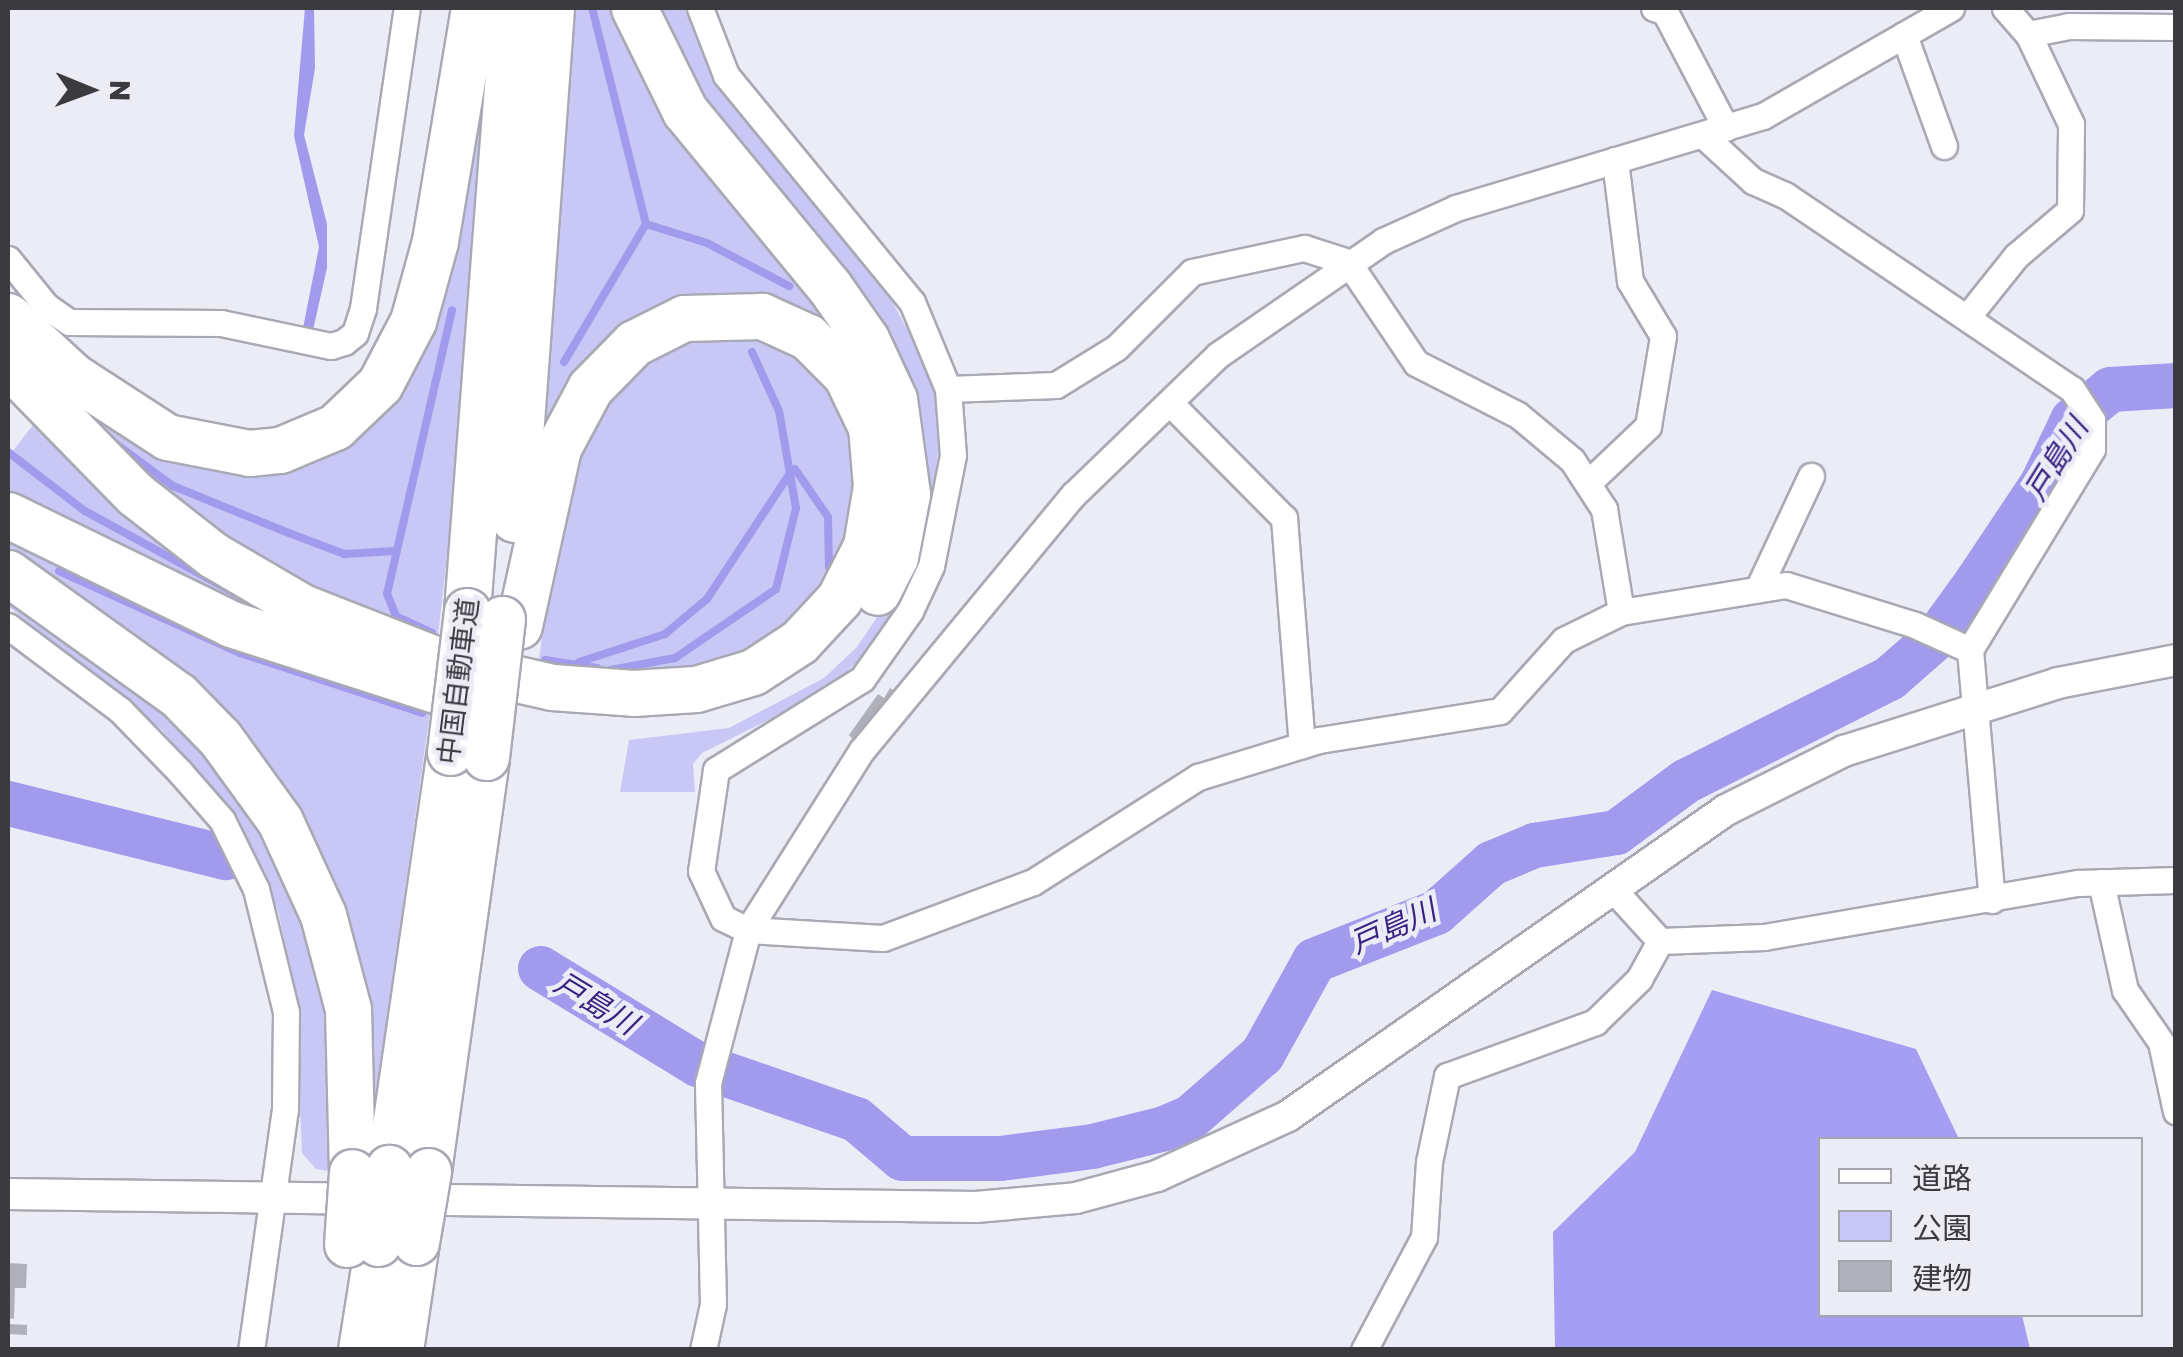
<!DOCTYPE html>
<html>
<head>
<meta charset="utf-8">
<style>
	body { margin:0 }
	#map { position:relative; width:2183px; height:1357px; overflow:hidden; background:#ececf7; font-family:"Golos Text","Noto Sans JP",sans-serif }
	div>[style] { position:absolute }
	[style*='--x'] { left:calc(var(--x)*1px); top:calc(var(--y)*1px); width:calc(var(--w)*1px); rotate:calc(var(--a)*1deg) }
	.green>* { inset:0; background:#c9c7f5 }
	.forest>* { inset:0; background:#a59ef2 }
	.water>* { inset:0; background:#a19aed }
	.stream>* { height:8px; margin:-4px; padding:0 4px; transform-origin:4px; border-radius:4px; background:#a19aed }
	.river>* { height:45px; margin:-22.5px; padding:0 22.5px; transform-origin:22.5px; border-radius:22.5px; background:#a19aed }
	.building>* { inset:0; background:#b0b0bb }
	.roads { filter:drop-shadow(2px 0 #a9a9b4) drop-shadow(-2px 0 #a9a9b4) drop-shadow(0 2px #a9a9b4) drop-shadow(0 -2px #a9a9b4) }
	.minor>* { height:25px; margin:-12.5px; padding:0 12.5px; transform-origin:12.5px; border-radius:12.5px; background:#fff }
	.tertiary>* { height:30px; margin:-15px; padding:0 15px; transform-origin:15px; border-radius:15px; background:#fff }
	.motorway>* { height:45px; margin:-22.5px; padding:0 22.5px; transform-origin:22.5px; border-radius:22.5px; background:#fff }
	.bridges { filter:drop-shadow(2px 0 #a9a9b4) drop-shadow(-2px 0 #a9a9b4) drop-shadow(0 2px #a9a9b4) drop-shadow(0 -2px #a9a9b4) }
	.motorway-bridge>* { height:45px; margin:-22.5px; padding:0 22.5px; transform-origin:22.5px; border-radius:22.5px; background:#fff }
	span { translate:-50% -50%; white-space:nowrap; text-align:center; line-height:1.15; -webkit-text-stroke:9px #ececf7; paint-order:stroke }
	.street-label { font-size:28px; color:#3b3a3f }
	.water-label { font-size:30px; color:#382180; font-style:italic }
	.frame { position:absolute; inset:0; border:10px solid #3b3a3f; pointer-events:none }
	.legend { position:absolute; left:1818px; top:1137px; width:325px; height:180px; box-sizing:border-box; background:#ececf7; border:2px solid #a5a5ad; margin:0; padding:12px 18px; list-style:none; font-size:30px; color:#3b3a3f }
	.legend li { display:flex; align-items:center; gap:20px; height:50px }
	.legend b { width:50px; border:2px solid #a5a5ad }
	.north { position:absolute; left:40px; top:40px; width:100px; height:100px; -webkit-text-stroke:8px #ececf7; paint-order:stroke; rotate:91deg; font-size:28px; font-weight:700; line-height:40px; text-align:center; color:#3b3a3f }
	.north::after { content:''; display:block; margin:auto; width:35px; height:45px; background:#3b3a3f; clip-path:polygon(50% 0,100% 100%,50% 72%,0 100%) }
</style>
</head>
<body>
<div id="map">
	<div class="green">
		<i style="clip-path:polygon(492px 8px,460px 444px,437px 644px,306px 591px,169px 502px,35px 361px,160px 453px,217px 471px,256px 473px,376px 417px)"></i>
		<i style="clip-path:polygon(572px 8px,617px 8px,851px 343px,711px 296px,539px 454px)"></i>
		<i style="clip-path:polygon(648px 8px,684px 8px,726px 98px,878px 277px,922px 355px,936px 394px,939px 445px,928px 534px,904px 596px,865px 654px,825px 692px,702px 753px,693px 764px,695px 792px,620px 792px,629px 740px,729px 728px,824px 678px,857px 647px,898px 586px,922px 477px)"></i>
		<i style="clip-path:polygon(736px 329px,803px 356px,854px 425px,856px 524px,807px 613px,754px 653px,667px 676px,538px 669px,557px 512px,593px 415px,655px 348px)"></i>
		<i style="clip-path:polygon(37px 420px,297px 633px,8px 499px,8px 457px)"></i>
		<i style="clip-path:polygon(8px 533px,431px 705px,370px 1140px,305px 836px,8px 553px)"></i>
		<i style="clip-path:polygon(8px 593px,111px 663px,214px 758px,279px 854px,325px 978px,336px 1172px,316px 1169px,302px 1153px,295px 989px,278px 911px,245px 835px,162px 730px,8px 606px)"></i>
	</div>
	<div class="forest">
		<i style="clip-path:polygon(1712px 990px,1916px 1049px,1959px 1139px,1820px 1140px,1820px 1314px,2022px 1315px,2030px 1349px,1555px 1349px,1553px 1232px,1635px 1152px)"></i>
	</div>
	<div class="water">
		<i style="clip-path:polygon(305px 8px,314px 8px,315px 68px,304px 135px,327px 224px,327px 268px,313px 330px,303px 328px,319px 247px,294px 136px)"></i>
	</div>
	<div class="stream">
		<i style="--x:646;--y:224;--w:64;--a:17.3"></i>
		<i style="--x:707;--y:243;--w:93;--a:27.7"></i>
		<i style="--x:564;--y:362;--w:161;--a:-59.3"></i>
		<i style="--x:646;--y:224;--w:223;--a:-104"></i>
		<i style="--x:112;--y:441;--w:76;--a:36.4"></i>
		<i style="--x:173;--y:486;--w:125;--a:22.1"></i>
		<i style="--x:289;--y:533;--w:59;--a:20.9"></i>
		<i style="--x:344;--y:554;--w:51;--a:-3.4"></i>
		<i style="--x:8;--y:452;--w:97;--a:37.5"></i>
		<i style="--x:85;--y:511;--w:200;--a:28.7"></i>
		<i style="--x:795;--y:469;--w:58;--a:55.5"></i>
		<i style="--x:828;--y:517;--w:50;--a:88.9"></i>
		<i style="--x:59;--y:571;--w:199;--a:24.4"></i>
		<i style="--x:240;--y:653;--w:192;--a:18.2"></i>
		<i style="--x:432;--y:633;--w:40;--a:-155"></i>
		<i style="--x:396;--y:616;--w:24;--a:-112"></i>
		<i style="--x:387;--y:594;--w:291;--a:-77.1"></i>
		<i style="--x:545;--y:660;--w:53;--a:8.7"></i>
		<i style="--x:579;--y:662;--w:90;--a:-18"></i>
		<i style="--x:665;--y:634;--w:55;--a:-39.8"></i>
		<i style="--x:707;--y:599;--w:154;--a:-56.6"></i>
		<i style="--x:611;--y:670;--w:65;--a:-10.6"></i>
		<i style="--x:675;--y:658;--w:122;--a:-34.3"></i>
		<i style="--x:776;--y:589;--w:83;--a:-76.1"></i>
		<i style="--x:796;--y:508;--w:98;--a:-99.9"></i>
		<i style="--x:779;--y:411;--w:65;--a:-114.6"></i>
	</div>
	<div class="river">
		<i style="--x:8;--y:803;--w:224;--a:14"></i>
		<i style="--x:540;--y:968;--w:184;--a:31.4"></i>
		<i style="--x:697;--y:1064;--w:168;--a:19.1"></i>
		<i style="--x:856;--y:1119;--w:60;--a:40.3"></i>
		<i style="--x:902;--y:1158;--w:98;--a:0"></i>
		<i style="--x:1000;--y:1158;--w:93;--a:-7.4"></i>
		<i style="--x:1092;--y:1146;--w:74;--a:-14"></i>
		<i style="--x:1164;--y:1128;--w:28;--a:-23"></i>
		<i style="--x:1190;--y:1117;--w:96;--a:-41.2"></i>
		<i style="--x:1262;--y:1054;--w:107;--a:-61"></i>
		<i style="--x:1314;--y:960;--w:131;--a:-21.5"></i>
		<i style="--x:1436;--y:912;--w:74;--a:-41.7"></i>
		<i style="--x:1491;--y:863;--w:47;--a:-22.7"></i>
		<i style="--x:1534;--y:845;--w:83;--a:-9"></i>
		<i style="--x:1616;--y:832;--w:86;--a:-36.5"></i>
		<i style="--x:1685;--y:781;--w:229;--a:-26.8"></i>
		<i style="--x:1889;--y:678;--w:64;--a:-41.2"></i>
		<i style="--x:1937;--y:636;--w:67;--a:-54.2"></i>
		<i style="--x:1976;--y:582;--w:119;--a:-56.3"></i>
		<i style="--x:2042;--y:483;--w:70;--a:-64.5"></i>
		<i style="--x:2072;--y:420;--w:49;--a:-39.2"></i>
		<i style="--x:2110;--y:389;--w:66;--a:-3.5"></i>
	</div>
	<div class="building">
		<i style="clip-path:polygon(890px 688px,901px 696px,862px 750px,849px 735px,878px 694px,884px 698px)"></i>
		<i style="clip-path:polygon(8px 1263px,27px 1264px,26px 1288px,15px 1288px,14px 1319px,8px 1318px)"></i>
		<i style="clip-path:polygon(8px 1324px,27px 1325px,27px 1335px,8px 1334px)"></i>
	</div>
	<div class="roads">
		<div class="minor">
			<i style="--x:700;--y:8;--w:72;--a:68.8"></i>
			<i style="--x:726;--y:75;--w:293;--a:50.7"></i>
			<i style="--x:912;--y:302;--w:94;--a:67.5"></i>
			<i style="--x:948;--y:389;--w:66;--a:85.7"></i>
			<i style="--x:953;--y:455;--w:113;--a:101.2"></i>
			<i style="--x:931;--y:566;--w:50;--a:115"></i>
			<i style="--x:910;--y:611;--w:83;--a:125.2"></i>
			<i style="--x:862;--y:679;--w:172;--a:148.1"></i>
			<i style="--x:716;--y:770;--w:102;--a:98.4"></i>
			<i style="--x:701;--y:871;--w:52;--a:64.9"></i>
			<i style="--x:723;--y:918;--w:28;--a:26"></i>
			<i style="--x:748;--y:930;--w:135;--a:3.4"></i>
			<i style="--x:883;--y:938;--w:160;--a:-20.5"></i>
			<i style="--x:1033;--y:882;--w:196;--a:-32.5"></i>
			<i style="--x:1198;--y:777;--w:127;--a:-17"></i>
			<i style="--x:1319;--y:740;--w:183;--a:-9.1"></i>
			<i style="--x:1500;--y:711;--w:96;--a:-48"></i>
			<i style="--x:1564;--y:640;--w:64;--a:-26.2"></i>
			<i style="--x:1621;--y:612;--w:167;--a:-9.3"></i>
			<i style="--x:1786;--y:585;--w:135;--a:17.2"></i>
			<i style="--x:1915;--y:625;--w:60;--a:24.4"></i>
			<i style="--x:1654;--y:8;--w:12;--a:20"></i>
			<i style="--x:1665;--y:12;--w:131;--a:62.3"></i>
			<i style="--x:2005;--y:8;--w:35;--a:49"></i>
			<i style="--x:2028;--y:34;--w:42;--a:-11"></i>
			<i style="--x:2069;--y:26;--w:107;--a:0.5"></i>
			<i style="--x:1904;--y:35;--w:118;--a:70.2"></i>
			<i style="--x:1704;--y:136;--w:67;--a:42.6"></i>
			<i style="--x:1753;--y:181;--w:35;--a:24"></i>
			<i style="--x:1785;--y:195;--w:346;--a:34.1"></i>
			<i style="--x:2072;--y:389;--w:37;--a:57"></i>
			<i style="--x:2092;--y:420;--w:29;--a:90"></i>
			<i style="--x:2092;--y:449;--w:235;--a:121.3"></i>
			<i style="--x:1970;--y:650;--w:251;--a:85"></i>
			<i style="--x:8;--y:259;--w:60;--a:51"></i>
			<i style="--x:46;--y:306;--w:28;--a:35"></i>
			<i style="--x:69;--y:322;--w:152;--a:0.4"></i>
			<i style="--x:221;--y:323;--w:112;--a:11.8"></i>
			<i style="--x:331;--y:346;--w:14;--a:-17"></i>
			<i style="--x:344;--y:342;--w:14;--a:-39"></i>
			<i style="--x:355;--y:333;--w:26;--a:-72"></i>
			<i style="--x:363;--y:308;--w:303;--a:-81.7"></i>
			<i style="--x:1968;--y:316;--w:77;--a:-51.3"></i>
			<i style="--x:2016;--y:256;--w:71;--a:-40.4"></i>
			<i style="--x:2070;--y:210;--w:86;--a:-89.3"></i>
			<i style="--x:2071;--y:124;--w:100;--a:-115.5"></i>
			<i style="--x:948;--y:389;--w:108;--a:-2.1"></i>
			<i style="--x:1056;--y:385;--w:70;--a:-31.7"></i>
			<i style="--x:1116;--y:348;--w:107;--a:-45"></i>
			<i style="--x:1192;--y:272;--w:115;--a:-12.1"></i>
			<i style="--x:1304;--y:248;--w:46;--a:17.7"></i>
			<i style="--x:1348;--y:262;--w:122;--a:56"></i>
			<i style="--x:1416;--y:363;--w:114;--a:27"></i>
			<i style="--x:1518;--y:415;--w:70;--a:39.8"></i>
			<i style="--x:1572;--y:460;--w:59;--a:56.9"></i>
			<i style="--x:1604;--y:509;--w:104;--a:80.6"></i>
			<i style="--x:1170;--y:403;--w:162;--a:45.3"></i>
			<i style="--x:1284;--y:518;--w:228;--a:85.5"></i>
			<i style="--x:1588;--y:483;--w:83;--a:-43.5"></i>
			<i style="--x:1648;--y:426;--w:91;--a:-80.5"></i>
			<i style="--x:1663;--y:336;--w:64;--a:-121"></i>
			<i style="--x:1630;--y:281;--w:122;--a:-97.1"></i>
			<i style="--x:1758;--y:589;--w:125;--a:-64.9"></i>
			<i style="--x:8;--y:626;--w:140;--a:36.9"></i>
			<i style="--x:120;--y:710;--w:86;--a:45.9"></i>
			<i style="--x:180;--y:772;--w:64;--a:48.8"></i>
			<i style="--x:222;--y:820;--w:77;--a:63.8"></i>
			<i style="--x:256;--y:889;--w:127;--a:76.3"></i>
			<i style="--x:286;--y:1012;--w:97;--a:90.6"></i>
			<i style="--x:285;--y:1109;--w:243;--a:98"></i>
			<i style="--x:2101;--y:882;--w:111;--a:77.5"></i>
			<i style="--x:2125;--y:990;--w:90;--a:55.4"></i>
			<i style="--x:1611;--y:887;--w:73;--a:47.8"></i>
			<i style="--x:1660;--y:941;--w:104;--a:-2.2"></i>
			<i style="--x:1764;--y:937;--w:319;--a:-9.8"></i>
			<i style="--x:2078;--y:883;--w:98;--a:-1.8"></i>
			<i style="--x:2162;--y:1047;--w:66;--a:77.7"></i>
			<i style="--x:703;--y:1350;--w:47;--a:-77.7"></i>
			<i style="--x:713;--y:1304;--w:221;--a:-91.3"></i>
			<i style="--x:708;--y:1083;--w:158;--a:-75.3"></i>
			<i style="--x:748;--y:930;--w:213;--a:-57.7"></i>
			<i style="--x:862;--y:750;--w:332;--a:-50.4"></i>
			<i style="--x:1074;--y:494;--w:200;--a:-44"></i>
			<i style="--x:1218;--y:355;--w:201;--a:-34.6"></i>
			<i style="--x:1383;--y:241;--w:80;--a:-24.3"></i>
			<i style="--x:1456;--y:208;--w:320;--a:-16.7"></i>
			<i style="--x:1763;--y:116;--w:217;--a:-29.9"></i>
			<i style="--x:1364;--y:1350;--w:128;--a:-62"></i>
			<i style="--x:1424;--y:1237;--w:75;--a:-86.2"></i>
			<i style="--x:1429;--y:1162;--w:88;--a:-78.2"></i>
			<i style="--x:1447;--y:1076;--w:158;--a:-20"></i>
			<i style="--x:1595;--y:1022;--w:62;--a:-44.3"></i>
			<i style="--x:1639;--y:979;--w:43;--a:-61.1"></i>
		</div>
		<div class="tertiary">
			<i style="--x:8;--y:1194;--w:968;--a:0.77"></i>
			<i style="--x:976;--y:1207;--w:100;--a:-5.1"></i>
			<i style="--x:1076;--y:1198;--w:84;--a:-15.2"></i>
			<i style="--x:1157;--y:1176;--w:144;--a:-24.6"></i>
			<i style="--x:1288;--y:1116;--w:534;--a:-34.94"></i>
			<i style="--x:1726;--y:810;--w:132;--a:-26.6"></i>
			<i style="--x:1844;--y:751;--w:225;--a:-17.6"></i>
			<i style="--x:2058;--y:683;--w:120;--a:-11"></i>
		</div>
		<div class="motorway">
			<i style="--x:634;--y:8;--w:115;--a:63.7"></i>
			<i style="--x:685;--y:111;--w:227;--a:50.6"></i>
			<i style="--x:829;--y:286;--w:65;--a:55.1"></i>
			<i style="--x:866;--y:339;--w:66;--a:65"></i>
			<i style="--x:894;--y:399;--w:96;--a:82.2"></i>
			<i style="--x:907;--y:494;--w:64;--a:100.8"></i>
			<i style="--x:895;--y:557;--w:39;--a:117"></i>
			<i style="--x:8;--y:316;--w:88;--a:42.7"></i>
			<i style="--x:73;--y:376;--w:112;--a:33"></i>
			<i style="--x:167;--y:437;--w:84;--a:11"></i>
			<i style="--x:249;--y:453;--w:31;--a:-6"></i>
			<i style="--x:280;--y:450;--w:60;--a:-22.7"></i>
			<i style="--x:335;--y:427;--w:62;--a:-43.7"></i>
			<i style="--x:380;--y:384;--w:71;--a:-62.4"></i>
			<i style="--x:413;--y:321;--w:83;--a:-74.6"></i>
			<i style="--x:435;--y:241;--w:236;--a:-80.5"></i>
			<i style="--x:8;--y:364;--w:182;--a:45.7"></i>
			<i style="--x:135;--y:494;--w:99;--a:38"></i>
			<i style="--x:213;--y:555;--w:103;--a:30.3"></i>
			<i style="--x:302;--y:607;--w:150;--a:21.4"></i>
			<i style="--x:442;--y:662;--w:113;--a:12.8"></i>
			<i style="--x:552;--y:687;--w:81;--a:4.2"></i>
			<i style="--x:633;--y:693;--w:63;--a:-3.6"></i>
			<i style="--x:696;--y:689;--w:59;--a:-16.6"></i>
			<i style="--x:753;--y:672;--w:55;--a:-33.1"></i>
			<i style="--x:799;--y:642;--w:59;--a:-47.1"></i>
			<i style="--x:839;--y:599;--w:59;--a:-63"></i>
			<i style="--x:866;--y:546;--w:61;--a:-80.5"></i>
			<i style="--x:876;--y:486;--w:59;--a:-94.8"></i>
			<i style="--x:871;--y:427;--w:58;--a:-115.7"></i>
			<i style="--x:846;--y:375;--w:54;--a:-135"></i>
			<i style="--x:808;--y:337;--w:51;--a:-155.5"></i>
			<i style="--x:762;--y:316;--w:78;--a:178.5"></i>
			<i style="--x:684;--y:318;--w:56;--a:153.4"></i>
			<i style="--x:634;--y:343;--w:63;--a:134.4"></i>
			<i style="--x:590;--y:388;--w:68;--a:118.1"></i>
			<i style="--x:558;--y:448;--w:182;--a:102.4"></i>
			<i style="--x:8;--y:515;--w:248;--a:26"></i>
			<i style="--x:231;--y:624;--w:224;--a:17.9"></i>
			<i style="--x:514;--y:519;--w:512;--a:-85.86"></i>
			<i style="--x:8;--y:573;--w:209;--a:35.7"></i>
			<i style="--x:178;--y:695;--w:60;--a:45.7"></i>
			<i style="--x:220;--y:738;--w:102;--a:54.1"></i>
			<i style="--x:280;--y:821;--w:103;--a:65.4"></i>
			<i style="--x:323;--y:915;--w:97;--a:75.1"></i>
			<i style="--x:348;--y:1009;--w:163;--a:88.6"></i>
			<i style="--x:467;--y:611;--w:605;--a:-85.64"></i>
			<i style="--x:389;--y:1168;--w:420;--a:-81.7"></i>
			<i style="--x:428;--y:1171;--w:418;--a:-82"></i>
			<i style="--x:361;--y:1350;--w:108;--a:-81"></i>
			<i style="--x:400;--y:1350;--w:109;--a:-81.6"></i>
		</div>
	</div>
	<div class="bridges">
		<div class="motorway-bridge">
			<i style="--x:450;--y:752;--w:142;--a:-83.1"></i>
			<i style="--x:486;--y:757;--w:139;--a:-83.4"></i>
			<i style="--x:416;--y:1242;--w:72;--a:-80.4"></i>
			<i style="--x:378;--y:1243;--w:76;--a:-81.7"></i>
			<i style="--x:347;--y:1244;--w:72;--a:-86"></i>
		</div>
	</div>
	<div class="street-label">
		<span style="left:458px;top:681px;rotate:-83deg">中国自動車道</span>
	</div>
	<div class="water-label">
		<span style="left:2056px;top:459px;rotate:-58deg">戸島川</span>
		<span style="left:1393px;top:926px;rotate:-24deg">戸島川</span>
		<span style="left:596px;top:1003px;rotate:31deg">戸島川</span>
	</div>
	<div class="frame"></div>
	<ul class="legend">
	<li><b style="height:12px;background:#fff"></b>道路</li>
	<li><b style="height:28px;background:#c9c7f5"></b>公園</li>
	<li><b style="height:28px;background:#b0b0bb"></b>建物</li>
	</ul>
	<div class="north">N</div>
</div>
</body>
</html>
